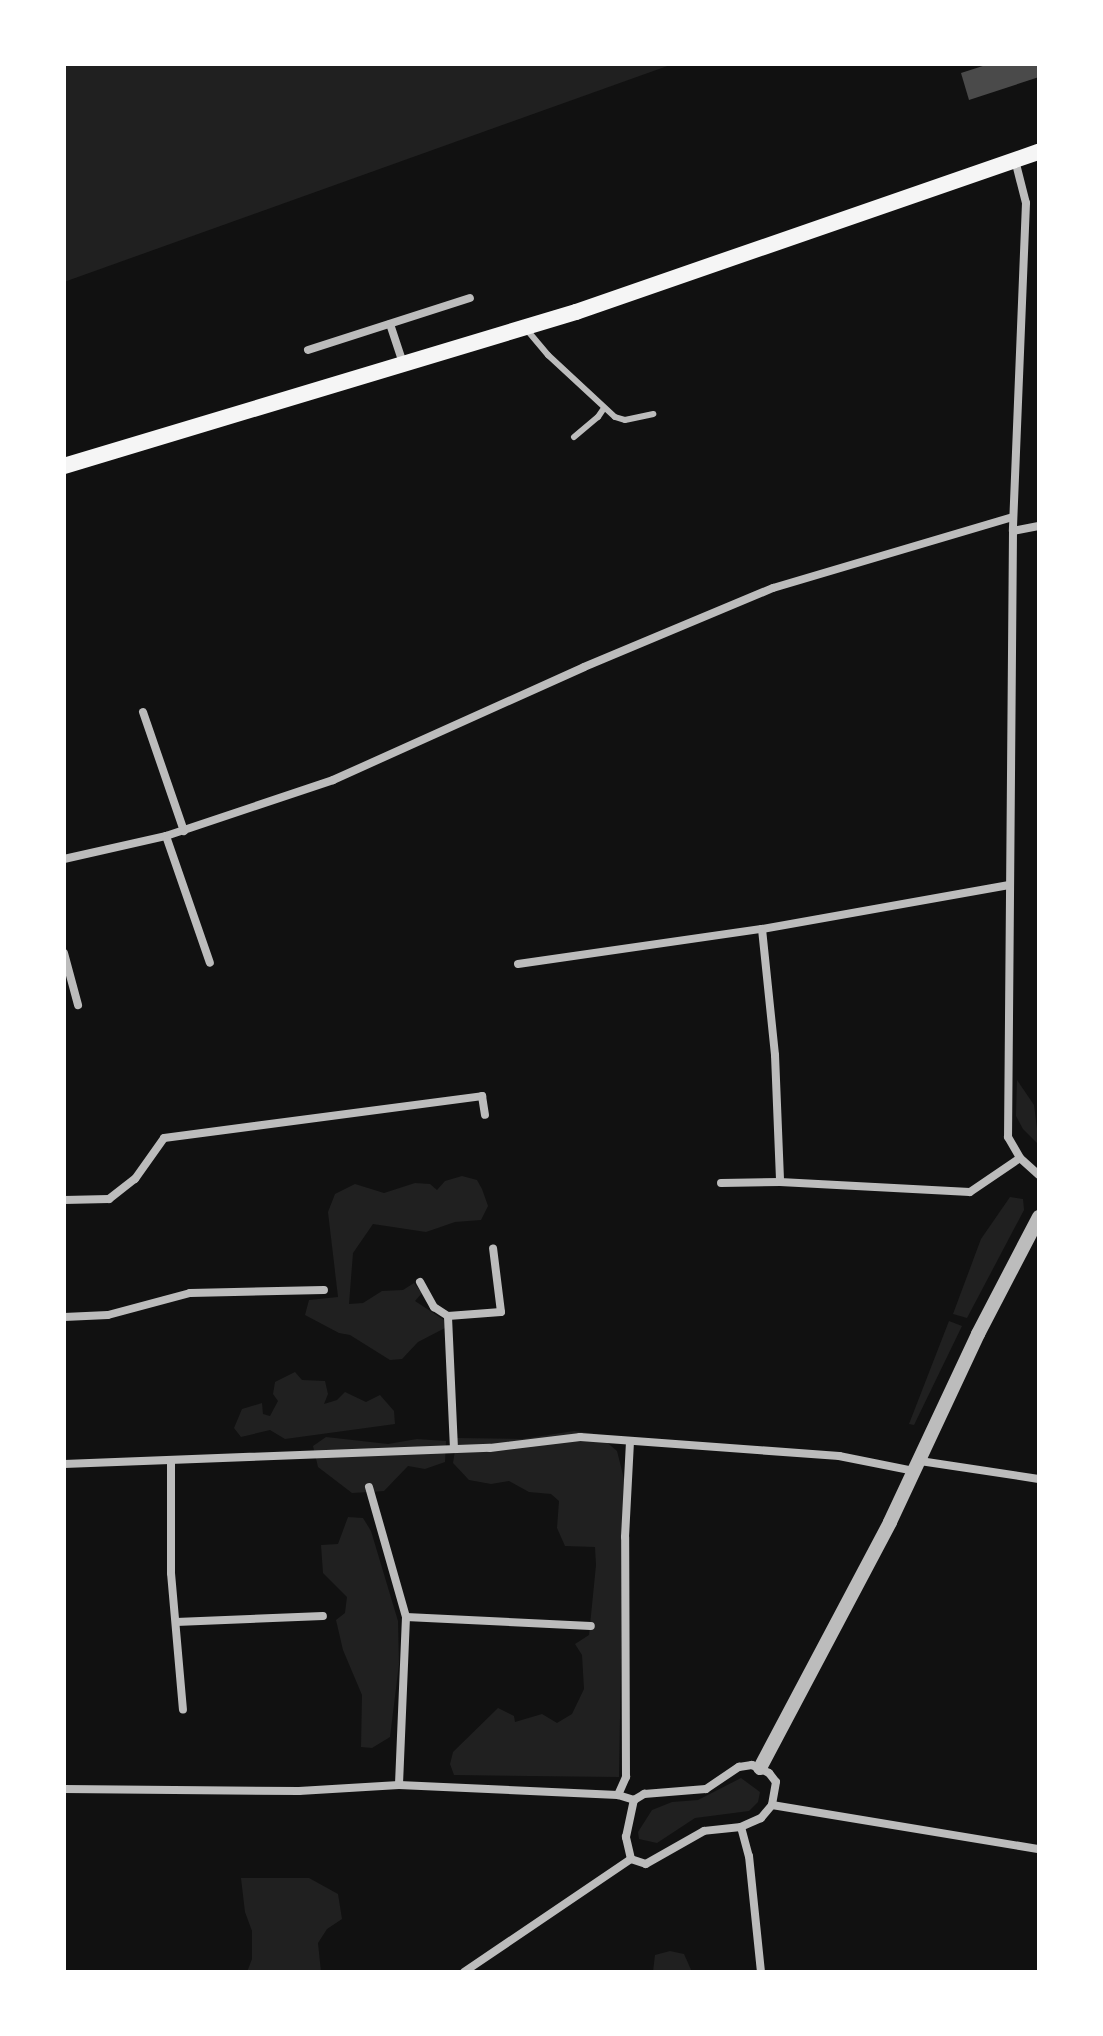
<!DOCTYPE html>
<html>
<head>
<meta charset="utf-8">
<style>
	body { margin:0 }
	#map { position:relative; width:1103px; height:2036px; overflow:hidden; background:#111; font-family:Mulish,sans-serif }
	div>[style] { position:absolute }
	[style*='--x'] { left:calc(var(--x)*1px); top:calc(var(--y)*1px); width:calc(var(--w)*1px); rotate:calc(var(--a)*1deg) }
	.green>* { inset:0; background:#202020 }
	.building>* { inset:0; background:#4a4a4a }
	.service>* { height:6px; margin:-3px; padding:0 3px; transform-origin:3px; border-radius:3px; background:#bcbcbc }
	.minor>* { height:8px; margin:-4px; padding:0 4px; transform-origin:4px; border-radius:4px; background:#bcbcbc }
	.tertiary>* { height:14px; margin:-7px; padding:0 7px; transform-origin:7px; border-radius:7px; background:#bcbcbc }
	.secondary>* { height:16px; margin:-8px; padding:0 8px; transform-origin:8px; border-radius:8px; background:#f5f5f5 }
	span { translate:-50% -50%; white-space:nowrap; text-align:center; line-height:1.15; -webkit-text-stroke:8px #fff; paint-order:stroke }
	.frame { position:absolute; inset:0; border:66px solid #fff; pointer-events:none }
</style>
</head>
<body>
<div id="map">
	<div class="green">
		<i style="clip-path:polygon(64px 64px,673px 64px,64px 282px)"></i>
		<i style="clip-path:polygon(1017px 1080px,1034px 1105px,1039px 1145px,1023px 1129px,1016px 1116px)"></i>
		<i style="clip-path:polygon(462px 1176px,477px 1180px,482px 1189px,488px 1206px,481px 1220px,455px 1222px,426px 1232px,373px 1224px,353px 1253px,349px 1304px,363px 1303px,382px 1291px,403px 1290px,414px 1283px,422px 1293px,415px 1301px,444px 1320px,445px 1328px,418px 1342px,402px 1359px,390px 1360px,350px 1335px,339px 1333px,305px 1315px,309px 1300px,338px 1297px,328px 1212px,335px 1194px,355px 1184px,384px 1193px,415px 1183px,430px 1184px,437px 1190px,445px 1181px)"></i>
		<i style="clip-path:polygon(1010px 1197px,1023px 1199px,1024px 1210px,967px 1318px,953px 1314px,981px 1239px)"></i>
		<i style="clip-path:polygon(949px 1321px,962px 1326px,914px 1425px,909px 1424px)"></i>
		<i style="clip-path:polygon(295px 1372px,302px 1380px,325px 1381px,328px 1394px,324px 1404px,337px 1400px,345px 1392px,366px 1402px,380px 1395px,394px 1411px,395px 1424px,285px 1439px,270px 1430px,241px 1437px,234px 1428px,242px 1409px,262px 1403px,263px 1414px,270px 1416px,278px 1401px,273px 1394px,275px 1382px)"></i>
		<i style="clip-path:polygon(574px 1431px,597px 1434px,617px 1451px,624px 1479px,619px 1777px,454px 1775px,450px 1764px,453px 1752px,498px 1708px,514px 1716px,515px 1722px,542px 1714px,557px 1723px,572px 1714px,584px 1689px,582px 1655px,575px 1644px,589px 1635px,596px 1565px,595px 1547px,565px 1546px,557px 1528px,559px 1501px,551px 1494px,529px 1492px,509px 1481px,491px 1484px,469px 1480px,453px 1463px,457px 1438px,522px 1439px)"></i>
		<i style="clip-path:polygon(326px 1437px,388px 1444px,417px 1439px,446px 1441px,445px 1462px,425px 1469px,408px 1466px,384px 1491px,352px 1493px,318px 1467px,313px 1446px)"></i>
		<i style="clip-path:polygon(348px 1517px,363px 1518px,371px 1531px,398px 1621px,399px 1664px,390px 1737px,372px 1748px,361px 1747px,362px 1695px,343px 1650px,336px 1620px,345px 1613px,347px 1597px,323px 1573px,321px 1545px,338px 1544px)"></i>
		<i style="clip-path:polygon(741px 1778px,760px 1792px,758px 1802px,749px 1811px,695px 1818px,657px 1843px,639px 1839px,638px 1832px,652px 1810px,672px 1802px,698px 1800px)"></i>
		<i style="clip-path:polygon(241px 1878px,309px 1878px,338px 1894px,342px 1919px,327px 1929px,318px 1943px,321px 1972px,247px 1972px,252px 1959px,252px 1931px,245px 1912px)"></i>
		<i style="clip-path:polygon(670px 1951px,684px 1954px,692px 1972px,653px 1972px,655px 1955px)"></i>
	</div>
	<div class="building">
		<i style="clip-path:polygon(989px 64px,1039px 64px,1039px 77px,969px 100px,961px 73px)"></i>
	</div>
	<div class="service">
		<i style="--x:527;--y:330;--w:33;--a:50"></i>
		<i style="--x:548;--y:355;--w:91;--a:42.8"></i>
		<i style="--x:615;--y:417;--w:10;--a:17"></i>
		<i style="--x:625;--y:420;--w:29;--a:-12"></i>
		<i style="--x:574;--y:437;--w:31;--a:-40"></i>
		<i style="--x:598;--y:417;--w:11;--a:-56"></i>
	</div>
	<div class="minor">
		<i style="--x:1015;--y:160;--w:44;--a:75.7"></i>
		<i style="--x:1026;--y:203;--w:328;--a:92.3"></i>
		<i style="--x:1013;--y:531;--w:606;--a:90.47"></i>
		<i style="--x:1008;--y:1137;--w:24;--a:60"></i>
		<i style="--x:1020;--y:1158;--w:25;--a:42"></i>
		<i style="--x:390;--y:324;--w:41;--a:71.6"></i>
		<i style="--x:308;--y:350;--w:170;--a:-17.8"></i>
		<i style="--x:1013;--y:531;--w:26;--a:-11"></i>
		<i style="--x:143;--y:712;--w:126;--a:71"></i>
		<i style="--x:166;--y:836;--w:134;--a:70.9"></i>
		<i style="--x:64;--y:859;--w:105;--a:-12.7"></i>
		<i style="--x:166;--y:836;--w:176;--a:-18.5"></i>
		<i style="--x:333;--y:780;--w:275;--a:-24.2"></i>
		<i style="--x:584;--y:667;--w:205;--a:-22.7"></i>
		<i style="--x:773;--y:588;--w:250;--a:-16.5"></i>
		<i style="--x:762;--y:929;--w:127;--a:84.1"></i>
		<i style="--x:775;--y:1055;--w:127;--a:87.7"></i>
		<i style="--x:64;--y:953;--w:54;--a:74.9"></i>
		<i style="--x:518;--y:964;--w:246;--a:-8.2"></i>
		<i style="--x:762;--y:929;--w:251;--a:-10.1"></i>
		<i style="--x:721;--y:1183;--w:59;--a:-1"></i>
		<i style="--x:780;--y:1182;--w:190;--a:3"></i>
		<i style="--x:970;--y:1192;--w:60;--a:-34.2"></i>
		<i style="--x:64;--y:1200;--w:45;--a:-1.3"></i>
		<i style="--x:109;--y:1199;--w:33;--a:-38"></i>
		<i style="--x:135;--y:1179;--w:50;--a:-54.7"></i>
		<i style="--x:164;--y:1138;--w:321;--a:-7.5"></i>
		<i style="--x:482;--y:1096;--w:19;--a:81"></i>
		<i style="--x:420;--y:1282;--w:29;--a:61"></i>
		<i style="--x:434;--y:1307;--w:17;--a:33"></i>
		<i style="--x:64;--y:1317;--w:44;--a:-2.6"></i>
		<i style="--x:108;--y:1315;--w:85;--a:-15"></i>
		<i style="--x:190;--y:1293;--w:134;--a:-1.3"></i>
		<i style="--x:454;--y:1449;--w:133;--a:-92.6"></i>
		<i style="--x:448;--y:1316;--w:53;--a:-4.3"></i>
		<i style="--x:501;--y:1312;--w:64;--a:-97.1"></i>
		<i style="--x:171;--y:1461;--w:112;--a:90"></i>
		<i style="--x:171;--y:1573;--w:137;--a:85"></i>
		<i style="--x:920;--y:1461;--w:120;--a:8.6"></i>
		<i style="--x:64;--y:1464;--w:426;--a:-2.2"></i>
		<i style="--x:490;--y:1448;--w:91;--a:-7"></i>
		<i style="--x:580;--y:1437;--w:260;--a:4.2"></i>
		<i style="--x:839;--y:1456;--w:76;--a:11.3"></i>
		<i style="--x:369;--y:1487;--w:135;--a:74.1"></i>
		<i style="--x:406;--y:1617;--w:168;--a:92.4"></i>
		<i style="--x:406;--y:1617;--w:185;--a:2.8"></i>
		<i style="--x:176;--y:1622;--w:147;--a:-2.3"></i>
		<i style="--x:752;--y:1765;--w:19;--a:25"></i>
		<i style="--x:769;--y:1773;--w:11;--a:52"></i>
		<i style="--x:776;--y:1782;--w:23;--a:100"></i>
		<i style="--x:772;--y:1805;--w:17;--a:130"></i>
		<i style="--x:761;--y:1818;--w:22;--a:156"></i>
		<i style="--x:741;--y:1827;--w:37;--a:174"></i>
		<i style="--x:704;--y:1831;--w:67;--a:150.4"></i>
		<i style="--x:646;--y:1864;--w:16;--a:-162"></i>
		<i style="--x:631;--y:1859;--w:23;--a:-103"></i>
		<i style="--x:626;--y:1837;--w:38;--a:-78"></i>
		<i style="--x:634;--y:1800;--w:12;--a:-31"></i>
		<i style="--x:644;--y:1794;--w:62;--a:-4.6"></i>
		<i style="--x:706;--y:1789;--w:40;--a:-34"></i>
		<i style="--x:739;--y:1767;--w:13;--a:-9"></i>
		<i style="--x:64;--y:1789;--w:235;--a:0.5"></i>
		<i style="--x:299;--y:1791;--w:100;--a:-3.4"></i>
		<i style="--x:399;--y:1785;--w:219;--a:2.6"></i>
		<i style="--x:618;--y:1795;--w:17;--a:17"></i>
		<i style="--x:618;--y:1795;--w:20;--a:-66"></i>
		<i style="--x:626;--y:1777;--w:240;--a:-90.2"></i>
		<i style="--x:625;--y:1537;--w:94;--a:-87"></i>
		<i style="--x:772;--y:1805;--w:271;--a:9.4"></i>
		<i style="--x:741;--y:1827;--w:30;--a:75"></i>
		<i style="--x:749;--y:1856;--w:117;--a:84.1"></i>
		<i style="--x:464;--y:1972;--w:202;--a:-34.1"></i>
	</div>
	<div class="tertiary">
		<i style="--x:760;--y:1768;--w:278;--a:-62.1"></i>
		<i style="--x:890;--y:1522;--w:208;--a:-64.9"></i>
		<i style="--x:978;--y:1334;--w:132;--a:-62.5"></i>
	</div>
	<div class="secondary">
		<i style="--x:64;--y:466;--w:535;--a:-16.74"></i>
		<i style="--x:576;--y:312;--w:490;--a:-19.1"></i>
	</div>
	<div class="frame"></div>
</div>
</body>
</html>
